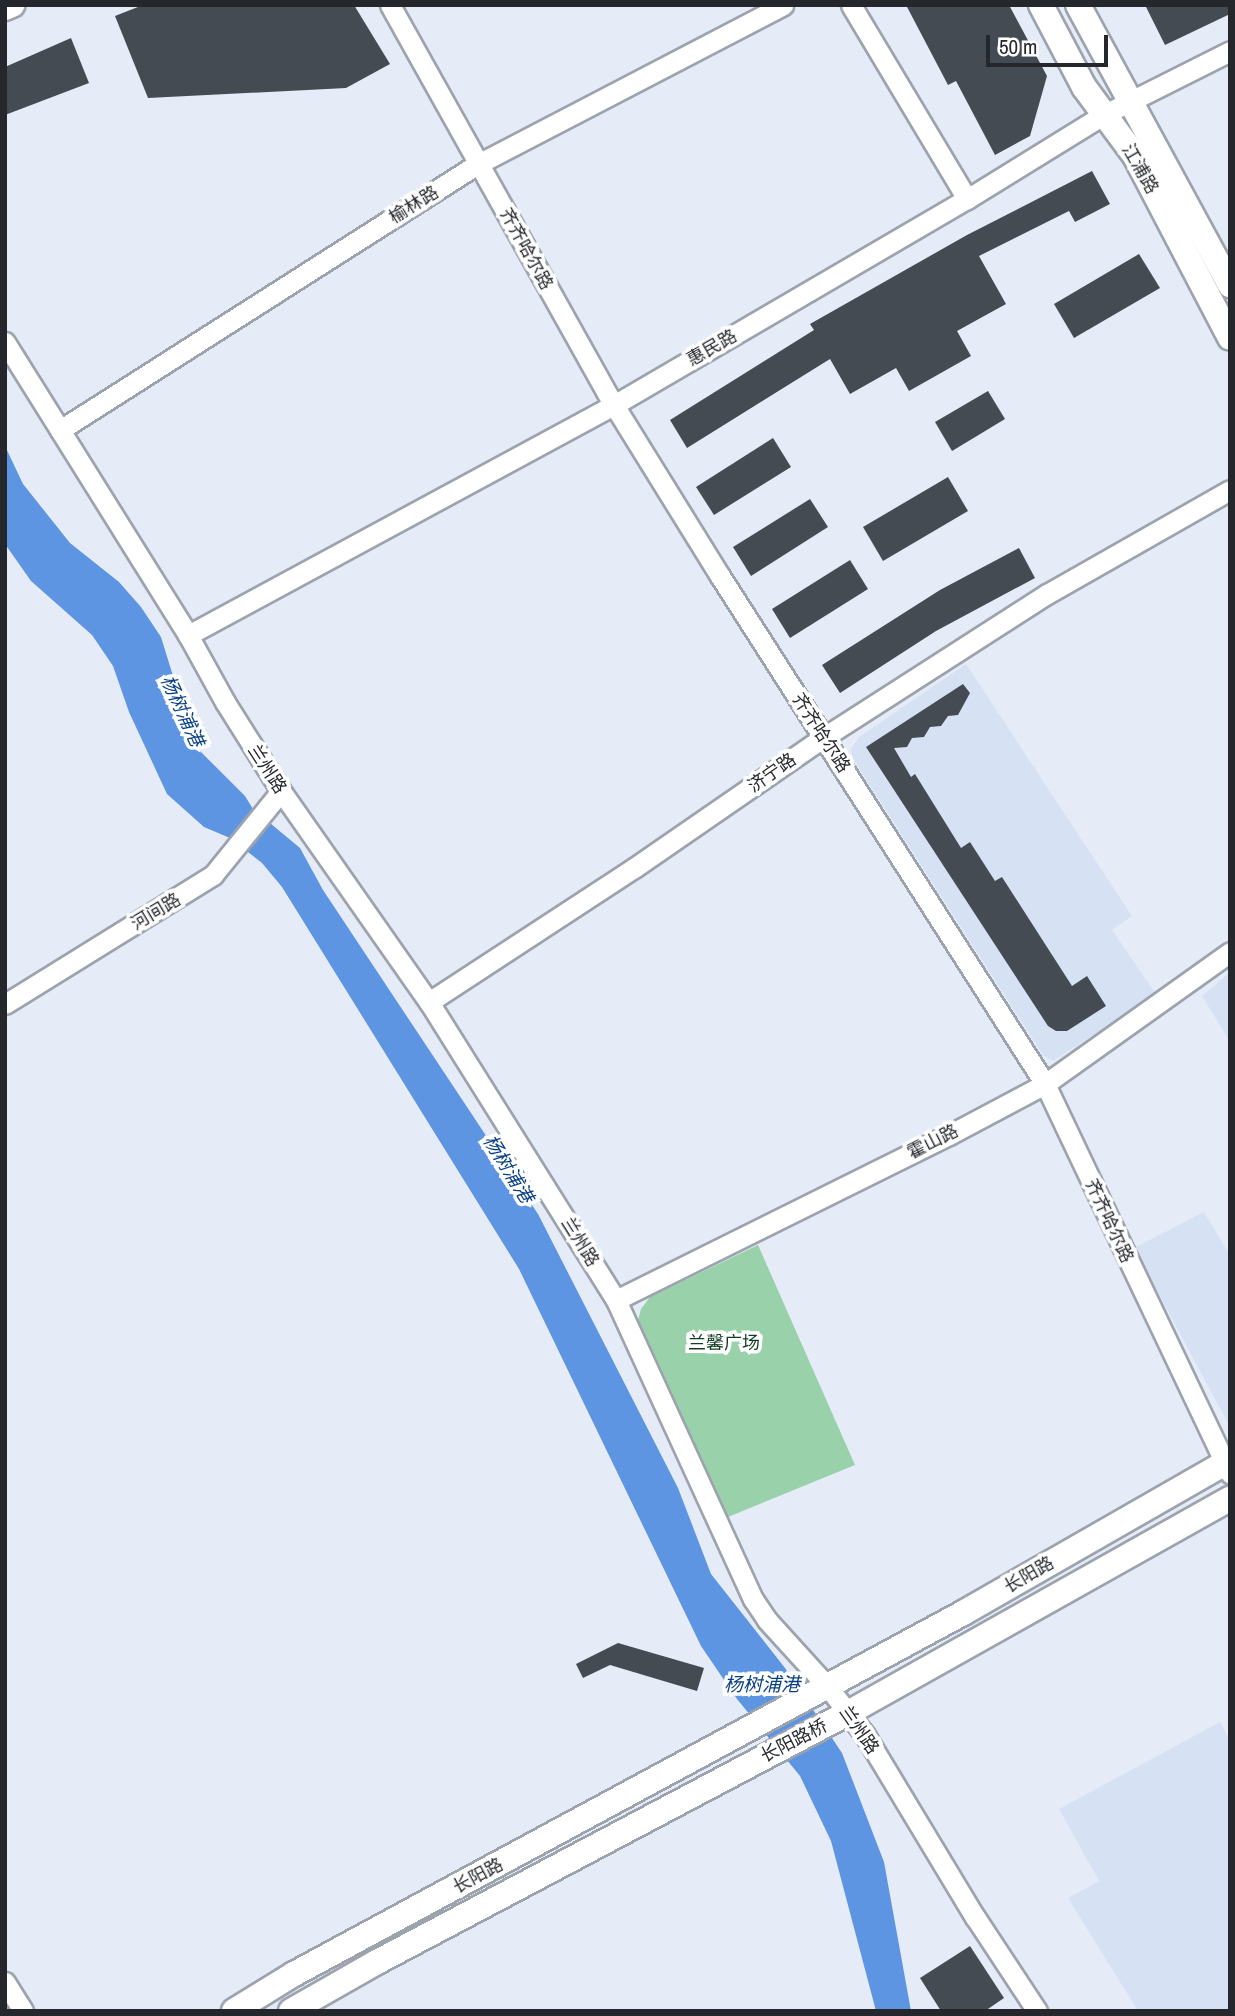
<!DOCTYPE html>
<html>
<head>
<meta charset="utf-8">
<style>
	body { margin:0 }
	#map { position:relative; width:1235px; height:2016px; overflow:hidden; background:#e5ecf7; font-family:"Archivo Narrow","Noto Sans SC",sans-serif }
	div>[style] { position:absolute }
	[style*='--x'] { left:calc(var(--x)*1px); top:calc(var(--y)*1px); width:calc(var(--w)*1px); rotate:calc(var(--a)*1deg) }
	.built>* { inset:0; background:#d6e2f3 }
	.green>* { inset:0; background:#99d1ab }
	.water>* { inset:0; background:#5e95e2 }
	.building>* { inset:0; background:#454b53 }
	.roads { filter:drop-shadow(2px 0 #9da3ad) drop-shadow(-2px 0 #9da3ad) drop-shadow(0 2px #9da3ad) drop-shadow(0 -2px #9da3ad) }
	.minor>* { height:19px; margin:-9.5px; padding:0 9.5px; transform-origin:9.5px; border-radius:9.5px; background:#fff }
	.major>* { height:24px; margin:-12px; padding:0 12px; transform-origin:12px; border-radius:12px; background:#fff }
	span { translate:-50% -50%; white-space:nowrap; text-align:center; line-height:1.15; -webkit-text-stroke:7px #fff; paint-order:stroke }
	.street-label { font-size:18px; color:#24272b }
	.park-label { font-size:18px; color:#113c23 }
	.water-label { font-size:19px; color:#083f84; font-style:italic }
	.frame { position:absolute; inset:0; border:7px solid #24272b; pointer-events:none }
	.scale { position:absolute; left:986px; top:35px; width:122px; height:32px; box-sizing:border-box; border:4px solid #24272b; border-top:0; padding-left:9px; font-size:21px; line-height:24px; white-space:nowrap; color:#24272b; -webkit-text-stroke:5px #fff; paint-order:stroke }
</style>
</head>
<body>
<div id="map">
	<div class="built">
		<i style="clip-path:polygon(966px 664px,1132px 916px,1112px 930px,1156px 994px,1053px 1061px,1043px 1055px,853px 759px,851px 749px,859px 737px)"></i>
		<i style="clip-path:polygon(1230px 972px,1230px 1042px,1202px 996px)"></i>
		<i style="clip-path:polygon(1204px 1212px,1230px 1255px,1230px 1427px,1134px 1248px)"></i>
		<i style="clip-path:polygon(1220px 1722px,1230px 1740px,1230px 2011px,1138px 2011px,1068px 1898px,1099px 1881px,1059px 1809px)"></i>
	</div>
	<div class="green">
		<i style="clip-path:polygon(758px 1245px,855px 1465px,728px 1517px,637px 1324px,641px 1309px,650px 1297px)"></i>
	</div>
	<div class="water">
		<i style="clip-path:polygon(5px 446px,23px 484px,70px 543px,119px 582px,141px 607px,161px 637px,186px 718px,201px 752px,245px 796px,253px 809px,300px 848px,323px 890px,538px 1214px,678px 1488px,711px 1574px,785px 1668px,842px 1753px,884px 1862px,911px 2011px,876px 2011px,831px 1841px,800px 1776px,737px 1699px,701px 1646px,519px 1269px,282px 887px,262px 863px,230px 838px,204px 827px,167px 794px,129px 712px,113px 666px,92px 635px,31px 581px,5px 544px)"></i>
	</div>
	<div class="building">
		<i style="clip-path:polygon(143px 5px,354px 5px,390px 64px,346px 88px,148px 98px,115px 16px)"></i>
		<i style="clip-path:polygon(906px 5px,1009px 5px,1047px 76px,1030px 136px,995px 155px,956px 81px,948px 85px)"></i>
		<i style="clip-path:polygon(1145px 5px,1230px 5px,1230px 14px,1165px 45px)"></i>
		<i style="clip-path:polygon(71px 38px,89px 83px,5px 115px,5px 67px)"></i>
		<i style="clip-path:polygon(1092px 171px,1110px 204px,1075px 222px,1069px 211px,979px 256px,1006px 304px,957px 331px,971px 356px,909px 391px,896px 368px,850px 394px,830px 359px,687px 448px,670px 420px,814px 330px,810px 324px,967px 235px)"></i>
		<i style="clip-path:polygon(1139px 254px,1160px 288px,1074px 338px,1054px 304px)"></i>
		<i style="clip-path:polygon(988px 391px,1005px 419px,952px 451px,935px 422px)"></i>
		<i style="clip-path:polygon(773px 438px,791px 467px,714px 515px,696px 487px)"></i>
		<i style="clip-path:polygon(948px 477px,968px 511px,883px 561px,863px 527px)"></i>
		<i style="clip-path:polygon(810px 499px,828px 527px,751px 576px,733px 547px)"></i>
		<i style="clip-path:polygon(1019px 548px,1035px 578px,936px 631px,840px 693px,822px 665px,940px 590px)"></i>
		<i style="clip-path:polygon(850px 560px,868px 589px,790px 638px,772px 609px)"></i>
		<i style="clip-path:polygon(963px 684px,970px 693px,958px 715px,948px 716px,941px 726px,930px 727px,924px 737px,912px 738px,907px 747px,894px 748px,911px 777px,915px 774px,961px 848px,970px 842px,995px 881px,1002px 877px,1072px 986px,1087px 976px,1106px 1006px,1067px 1031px,1056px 1031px,1048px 1026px,866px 747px)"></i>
		<i style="clip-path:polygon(618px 1643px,704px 1668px,697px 1691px,610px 1665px,583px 1678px,576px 1664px)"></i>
		<i style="clip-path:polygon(970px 1946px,1004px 1998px,985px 2011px,941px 2011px,920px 1978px)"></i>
	</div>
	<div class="roads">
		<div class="minor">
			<i style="--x:390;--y:5;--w:458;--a:60.8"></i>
			<i style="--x:614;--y:405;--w:201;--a:58.2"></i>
			<i style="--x:720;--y:576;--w:603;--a:57.39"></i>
			<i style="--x:1045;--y:1084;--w:431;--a:64.6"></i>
			<i style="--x:851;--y:5;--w:226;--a:59.1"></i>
			<i style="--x:5;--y:342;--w:345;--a:58"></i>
			<i style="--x:188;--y:635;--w:77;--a:61.1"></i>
			<i style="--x:225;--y:702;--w:105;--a:57.8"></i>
			<i style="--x:281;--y:791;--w:258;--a:55"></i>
			<i style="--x:429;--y:1002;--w:352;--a:57.9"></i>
			<i style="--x:616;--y:1300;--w:329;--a:65.4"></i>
			<i style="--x:753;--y:1599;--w:25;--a:56"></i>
			<i style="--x:767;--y:1620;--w:91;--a:47.7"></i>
			<i style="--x:828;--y:1687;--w:61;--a:52.4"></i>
			<i style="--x:865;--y:1735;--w:213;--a:58.9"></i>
			<i style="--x:975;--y:1917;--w:113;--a:56.6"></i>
			<i style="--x:60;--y:430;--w:495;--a:-32.5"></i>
			<i style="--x:478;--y:164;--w:344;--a:-27.5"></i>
			<i style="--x:188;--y:635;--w:484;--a:-28.4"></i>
			<i style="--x:614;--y:405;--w:409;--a:-30.3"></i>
			<i style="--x:967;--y:199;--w:160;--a:-31.7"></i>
			<i style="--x:1103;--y:115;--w:142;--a:-26.7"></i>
			<i style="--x:429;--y:1002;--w:245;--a:-33.2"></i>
			<i style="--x:634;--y:868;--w:231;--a:-34.6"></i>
			<i style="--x:824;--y:737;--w:265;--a:-32.7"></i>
			<i style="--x:1047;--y:594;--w:210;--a:-29.6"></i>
			<i style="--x:5;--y:1004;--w:245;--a:-31.8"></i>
			<i style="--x:213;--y:875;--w:108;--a:-51"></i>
			<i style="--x:616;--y:1300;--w:372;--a:-26.4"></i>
			<i style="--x:949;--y:1135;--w:109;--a:-28"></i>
			<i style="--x:1045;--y:1084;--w:227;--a:-35.5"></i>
			<i style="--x:5;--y:1982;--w:34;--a:58"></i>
		</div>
		<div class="major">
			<i style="--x:1041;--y:5;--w:93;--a:62.3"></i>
			<i style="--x:1084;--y:87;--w:86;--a:53.5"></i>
			<i style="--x:1135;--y:156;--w:205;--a:62.4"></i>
			<i style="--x:1078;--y:5;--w:319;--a:61.5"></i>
			<i style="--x:5;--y:8;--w:8;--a:-23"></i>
			<i style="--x:234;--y:2011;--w:70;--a:-31.7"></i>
			<i style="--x:294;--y:1974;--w:760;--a:-28.35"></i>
			<i style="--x:963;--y:1613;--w:308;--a:-29.8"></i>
			<i style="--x:291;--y:2011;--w:99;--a:-29.7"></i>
			<i style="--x:377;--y:1962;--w:533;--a:-27.86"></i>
			<i style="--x:848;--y:1713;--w:438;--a:-29.3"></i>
		</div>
	</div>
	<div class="street-label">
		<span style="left:1140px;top:169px;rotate:60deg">江浦路</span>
		<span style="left:414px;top:205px;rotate:-32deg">榆林路</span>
		<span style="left:526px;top:249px;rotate:61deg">齐齐哈尔路</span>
		<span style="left:712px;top:348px;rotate:-30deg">惠民路</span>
		<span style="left:821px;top:733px;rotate:57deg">齐齐哈尔路</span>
		<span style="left:267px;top:769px;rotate:57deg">兰州路</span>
		<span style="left:772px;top:773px;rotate:-35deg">济宁路</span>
		<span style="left:156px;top:912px;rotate:-31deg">河间路</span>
		<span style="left:933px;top:1142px;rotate:-27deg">霍山路</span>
		<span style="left:1109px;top:1221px;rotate:65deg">齐齐哈尔路</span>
		<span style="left:580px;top:1242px;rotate:58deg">兰州路</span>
		<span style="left:1029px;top:1575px;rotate:-30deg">长阳路</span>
		<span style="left:859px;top:1730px;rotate:55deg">兰州路</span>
		<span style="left:794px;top:1741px;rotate:-27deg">长阳路桥</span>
		<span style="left:478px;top:1876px;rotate:-28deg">长阳路</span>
	</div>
	<div class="park-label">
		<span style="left:724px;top:1343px">兰馨广场</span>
	</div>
	<div class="water-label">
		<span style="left:182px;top:711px;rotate:65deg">杨树浦港</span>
		<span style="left:508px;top:1169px;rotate:58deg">杨树浦港</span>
		<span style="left:762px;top:1685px">杨树浦港</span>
	</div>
	<div class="frame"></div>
	<div class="scale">50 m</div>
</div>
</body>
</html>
